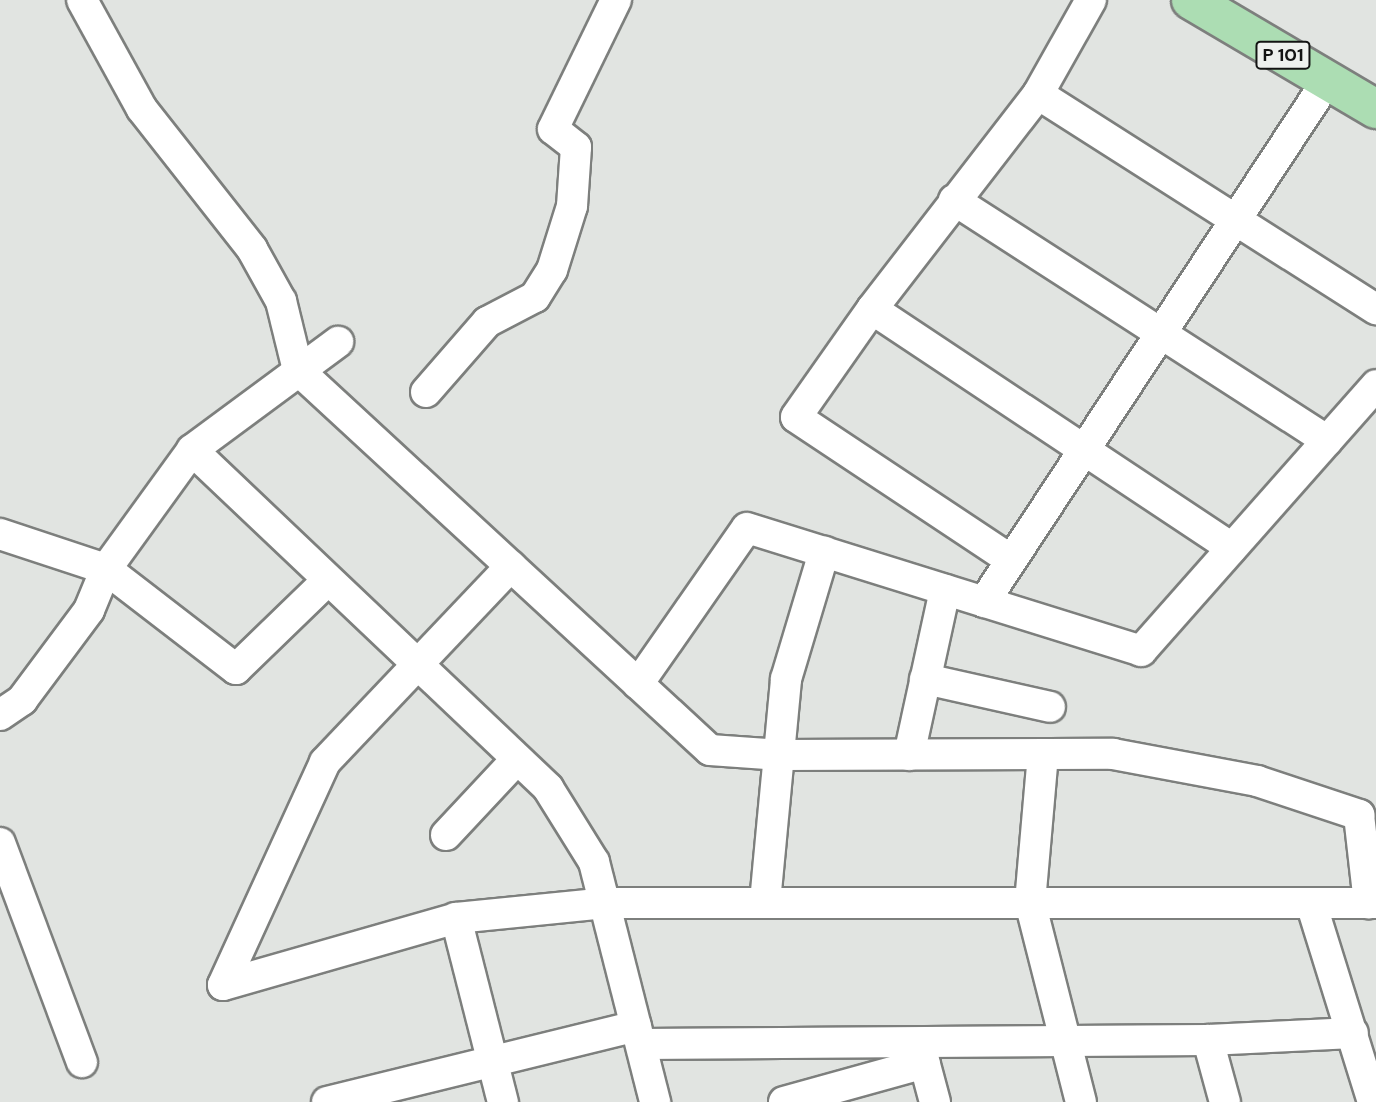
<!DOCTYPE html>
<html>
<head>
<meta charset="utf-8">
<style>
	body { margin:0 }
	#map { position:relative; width:1376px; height:1102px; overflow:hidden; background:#e1e4e1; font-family:"DM Sans",sans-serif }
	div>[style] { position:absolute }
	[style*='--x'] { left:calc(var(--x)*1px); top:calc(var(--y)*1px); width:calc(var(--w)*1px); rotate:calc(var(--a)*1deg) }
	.roads { filter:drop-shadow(2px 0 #7d7f7d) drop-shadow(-2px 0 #7d7f7d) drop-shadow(0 2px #7d7f7d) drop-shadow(0 -2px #7d7f7d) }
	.minor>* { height:30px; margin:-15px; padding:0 15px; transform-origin:15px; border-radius:15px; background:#fff }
	.major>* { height:38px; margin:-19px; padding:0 19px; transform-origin:19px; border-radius:19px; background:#acddb3 }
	span { translate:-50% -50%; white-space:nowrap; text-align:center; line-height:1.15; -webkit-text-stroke:5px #eef1ee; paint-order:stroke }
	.shield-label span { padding:2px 5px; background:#eef1ee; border:2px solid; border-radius:5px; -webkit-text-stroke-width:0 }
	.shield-label { font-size:18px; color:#131413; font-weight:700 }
</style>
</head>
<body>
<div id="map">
	<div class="roads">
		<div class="minor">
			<i style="--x:82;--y:0;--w:124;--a:61.2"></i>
			<i style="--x:142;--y:109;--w:178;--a:51.8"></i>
			<i style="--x:252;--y:249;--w:60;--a:60.9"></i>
			<i style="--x:281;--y:301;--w:71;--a:76.2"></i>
			<i style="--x:298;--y:370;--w:560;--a:42.69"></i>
			<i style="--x:710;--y:750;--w:71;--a:4"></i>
			<i style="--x:781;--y:755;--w:332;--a:-0.2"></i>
			<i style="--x:1113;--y:754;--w:147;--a:10.6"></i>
			<i style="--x:1257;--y:781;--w:108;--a:18.4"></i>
			<i style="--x:1359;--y:815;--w:89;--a:83.5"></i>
			<i style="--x:1038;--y:94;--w:401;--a:32.5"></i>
			<i style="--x:954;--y:200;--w:444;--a:32.8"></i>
			<i style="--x:872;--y:309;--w:432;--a:33.6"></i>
			<i style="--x:426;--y:392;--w:93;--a:-48.9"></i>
			<i style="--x:487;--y:322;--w:54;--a:-27.5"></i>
			<i style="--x:535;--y:297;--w:32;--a:-58"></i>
			<i style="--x:552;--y:270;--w:67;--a:-72.6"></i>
			<i style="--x:572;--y:206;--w:59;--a:-86.1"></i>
			<i style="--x:576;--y:147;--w:29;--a:-142"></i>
			<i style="--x:553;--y:129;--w:144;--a:-64"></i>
			<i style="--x:192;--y:450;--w:491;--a:43.5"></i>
			<i style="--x:548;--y:788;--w:87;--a:58.1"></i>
			<i style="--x:594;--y:862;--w:248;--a:75.7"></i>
			<i style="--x:0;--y:534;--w:112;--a:18.3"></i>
			<i style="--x:106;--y:569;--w:164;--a:37.6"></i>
			<i style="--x:236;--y:669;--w:128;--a:-44.1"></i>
			<i style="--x:1011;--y:560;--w:258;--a:-146.4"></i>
			<i style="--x:796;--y:417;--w:132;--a:-54.9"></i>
			<i style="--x:872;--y:309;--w:272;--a:-52.3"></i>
			<i style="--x:1038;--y:94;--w:108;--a:-60.6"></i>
			<i style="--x:984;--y:602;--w:624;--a:-56.64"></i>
			<i style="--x:925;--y:679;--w:128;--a:12.6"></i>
			<i style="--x:638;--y:684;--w:190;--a:-55.1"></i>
			<i style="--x:747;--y:528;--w:413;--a:17.3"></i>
			<i style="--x:1141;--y:651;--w:355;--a:-48.5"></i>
			<i style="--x:0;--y:715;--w:27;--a:-34"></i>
			<i style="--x:22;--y:700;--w:112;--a:-53.3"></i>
			<i style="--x:89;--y:610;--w:44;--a:-67.5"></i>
			<i style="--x:106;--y:569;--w:147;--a:-54.1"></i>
			<i style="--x:192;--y:450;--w:182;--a:-36.5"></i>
			<i style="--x:1043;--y:754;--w:149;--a:95"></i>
			<i style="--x:1030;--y:902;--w:206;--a:75.7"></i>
			<i style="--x:909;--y:755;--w:169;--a:-77.7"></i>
			<i style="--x:446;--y:835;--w:104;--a:-46.9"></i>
			<i style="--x:0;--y:843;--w:234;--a:69.5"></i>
			<i style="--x:765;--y:902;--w:224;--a:-84.6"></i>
			<i style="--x:786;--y:679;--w:133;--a:-73.3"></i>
			<i style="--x:1311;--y:903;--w:208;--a:72.7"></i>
			<i style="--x:456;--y:918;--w:190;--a:75.7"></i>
			<i style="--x:223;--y:985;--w:242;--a:-16"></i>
			<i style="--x:456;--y:918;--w:150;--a:-5.7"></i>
			<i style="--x:605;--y:903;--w:771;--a:0"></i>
			<i style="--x:223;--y:985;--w:245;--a:-65.4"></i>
			<i style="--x:325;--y:762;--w:270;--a:-46.5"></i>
			<i style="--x:1208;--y:1040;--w:64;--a:74.7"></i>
			<i style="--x:641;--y:1044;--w:567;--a:-0.4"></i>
			<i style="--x:1208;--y:1040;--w:145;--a:-2.8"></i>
			<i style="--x:920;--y:1046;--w:58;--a:75"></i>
			<i style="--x:327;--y:1102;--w:318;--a:-13.8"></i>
			<i style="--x:784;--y:1102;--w:146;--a:-15.5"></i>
		</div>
		<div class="major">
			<i style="--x:1191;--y:0;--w:215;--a:30.5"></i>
		</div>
	</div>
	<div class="shield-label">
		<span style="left:1283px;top:55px">P 101</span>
	</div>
</div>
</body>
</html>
